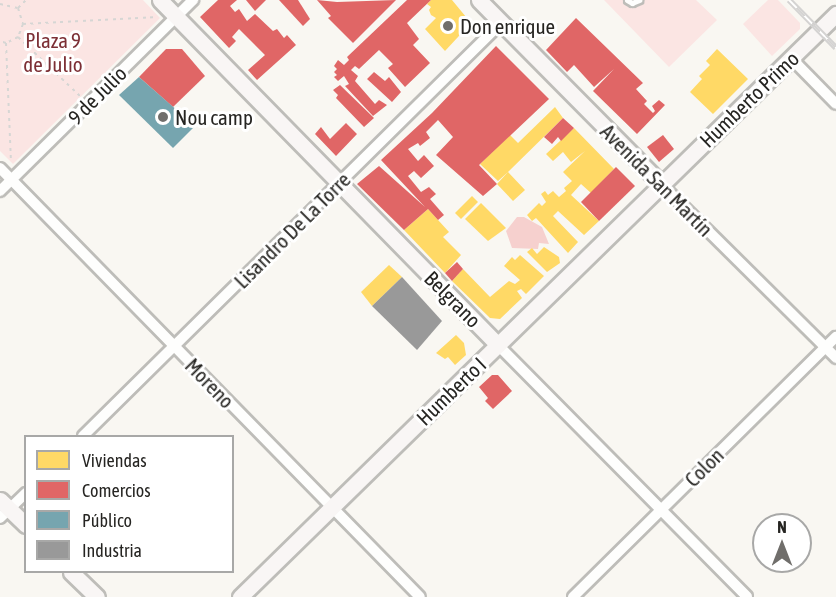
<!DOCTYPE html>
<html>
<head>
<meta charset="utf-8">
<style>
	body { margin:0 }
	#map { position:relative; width:836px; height:597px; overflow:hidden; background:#f9f7f2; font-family:"Asap Condensed",sans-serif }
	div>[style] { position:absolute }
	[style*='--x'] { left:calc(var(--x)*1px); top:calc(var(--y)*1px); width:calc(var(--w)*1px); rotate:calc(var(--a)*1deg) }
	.green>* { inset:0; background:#fbe5e3 }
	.forest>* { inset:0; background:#f6d0ce }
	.homes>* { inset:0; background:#ffd966 }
	.shops>* { inset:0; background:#e06666 }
	.public>* { inset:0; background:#76a5af }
	.industry>* { inset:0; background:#999 }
	.path>* { height:2px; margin-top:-1px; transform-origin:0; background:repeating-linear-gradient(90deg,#d6d6d4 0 3px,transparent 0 7.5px) }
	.roads { filter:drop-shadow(2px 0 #bebdb9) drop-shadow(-2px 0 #bebdb9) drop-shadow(0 2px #bebdb9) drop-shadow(0 -2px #bebdb9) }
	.lane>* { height:5px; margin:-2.5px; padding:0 2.5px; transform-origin:2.5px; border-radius:2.5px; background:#fefefd }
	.street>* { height:10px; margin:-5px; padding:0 5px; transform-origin:5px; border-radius:5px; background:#fefefd }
	.secondary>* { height:15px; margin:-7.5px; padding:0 7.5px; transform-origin:7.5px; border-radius:7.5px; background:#f9f6f5 }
	.rail>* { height:6px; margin-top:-3px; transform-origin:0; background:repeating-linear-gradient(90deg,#fff 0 11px,#d4d3d2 0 22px); box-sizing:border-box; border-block:2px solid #d4d3d2 }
	.dots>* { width:16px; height:16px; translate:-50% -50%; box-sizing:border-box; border:3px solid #fff; border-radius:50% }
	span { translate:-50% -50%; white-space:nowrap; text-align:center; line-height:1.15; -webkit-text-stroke:6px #fff; paint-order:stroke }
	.poi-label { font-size:21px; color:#262522 }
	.left { translate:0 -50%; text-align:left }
	.park-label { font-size:21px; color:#7c2f35 }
	.street-label { font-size:21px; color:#262522 }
	.legend { position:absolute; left:24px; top:435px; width:210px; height:138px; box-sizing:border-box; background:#fff; border:2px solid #a8a8a7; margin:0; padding:8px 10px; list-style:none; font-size:18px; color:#262522 }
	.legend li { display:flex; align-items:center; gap:12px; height:30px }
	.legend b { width:30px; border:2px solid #a8a8a7 }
	.north { position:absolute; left:752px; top:513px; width:60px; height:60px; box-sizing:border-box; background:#fff; border:2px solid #a8a8a7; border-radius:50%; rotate:0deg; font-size:16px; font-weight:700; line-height:24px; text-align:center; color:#262522 }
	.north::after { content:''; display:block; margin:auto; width:21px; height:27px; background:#706e6b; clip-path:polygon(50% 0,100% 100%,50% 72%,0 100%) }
</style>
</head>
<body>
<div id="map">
	<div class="green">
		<i style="clip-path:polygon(0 0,143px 0,160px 18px,13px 164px,0 151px)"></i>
		<i style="clip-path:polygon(604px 0,696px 0,717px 20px,669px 67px)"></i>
		<i style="clip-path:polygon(768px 0,778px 0,800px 23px,800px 29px,772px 56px,743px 24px)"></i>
	</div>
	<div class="forest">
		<i style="clip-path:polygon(517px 217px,524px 217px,542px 227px,549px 244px,539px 243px,538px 249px,512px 248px,506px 231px)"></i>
	</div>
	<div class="homes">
		<i style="clip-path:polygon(431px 0,452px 0,471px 23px,445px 51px,425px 29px,436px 18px,431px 15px,429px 10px,431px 7px,427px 4px)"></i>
		<i style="clip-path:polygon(717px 49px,748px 79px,713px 114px,690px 92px,702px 79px,699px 76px,710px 65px,706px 61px)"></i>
		<i style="clip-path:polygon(555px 107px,563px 118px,508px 172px,525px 190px,513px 201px,497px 184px,508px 172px,498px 181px,480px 164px,510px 135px,518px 143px)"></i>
		<i style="clip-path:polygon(574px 128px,614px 169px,591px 193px,581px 184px,571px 195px,599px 221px,584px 235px,558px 211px,553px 216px,578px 242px,568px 253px,536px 218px,532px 221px,527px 215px,539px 203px,542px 206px,546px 202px,541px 194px,545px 191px,548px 195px,553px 191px,559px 197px,566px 191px,564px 188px,572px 181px,563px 172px,585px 151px,571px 162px,563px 152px,553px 161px,546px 154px)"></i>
		<i style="clip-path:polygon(472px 196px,478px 202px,461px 219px,455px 213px)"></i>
		<i style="clip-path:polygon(481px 203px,506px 228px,488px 241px,465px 219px)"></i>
		<i style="clip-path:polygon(428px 209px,449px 232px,443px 237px,461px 255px,445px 273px,404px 230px)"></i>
		<i style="clip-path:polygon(544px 247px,559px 257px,560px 263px,547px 272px,527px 252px,532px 248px,537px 254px)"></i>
		<i style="clip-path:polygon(520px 255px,544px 276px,526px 294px,521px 289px,517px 291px,522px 298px,500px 319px,490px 318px,452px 281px,463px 269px,490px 297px,509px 281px,515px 284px,520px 280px,504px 266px,512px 257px,515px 260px)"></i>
		<i style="clip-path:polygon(389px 265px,402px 277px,372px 306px,361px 292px)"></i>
		<i style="clip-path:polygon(456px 335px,464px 343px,466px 355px,455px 365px,448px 357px,445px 359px,436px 353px)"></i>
	</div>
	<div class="shops">
		<i style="clip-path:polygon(218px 0,237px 0,230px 6px,235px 12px,239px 9px,247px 21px,255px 14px,273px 31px,277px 29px,284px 38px,287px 35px,296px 45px,257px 80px,248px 70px,265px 55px,239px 29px,232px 37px,236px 41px,229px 48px,200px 17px)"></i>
		<i style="clip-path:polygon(246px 0,266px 0,255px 11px)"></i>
		<i style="clip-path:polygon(279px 0,298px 0,310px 19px,303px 26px)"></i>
		<i style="clip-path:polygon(317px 0,337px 2px,396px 0,353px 43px,328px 18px,331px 16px)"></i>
		<i style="clip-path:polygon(407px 0,431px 0,407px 23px,419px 39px,413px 45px,430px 63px,405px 87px,388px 68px,393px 64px,379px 50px,359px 69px,355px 66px,351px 70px,358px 76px,355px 81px,375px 104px,379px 100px,387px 105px,373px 116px,345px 86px,349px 84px,344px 76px,338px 81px,334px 77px,337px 75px,334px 72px,337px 69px,334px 66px,338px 60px,344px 65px,349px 60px,347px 57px)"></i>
		<i style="clip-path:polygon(576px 18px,643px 83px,636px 89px,647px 101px,644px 104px,653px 113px,655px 111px,652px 106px,659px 100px,665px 105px,637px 134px,593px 91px,614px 69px,594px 87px,574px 65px,567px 72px,546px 50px)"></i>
		<i style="clip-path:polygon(496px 46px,549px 99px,479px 165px,497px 184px,483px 196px,436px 155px,453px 137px,438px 120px,426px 132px,430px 138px,420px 146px,418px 143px,408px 149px,418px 161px,424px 155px,434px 166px,421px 178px,414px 171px,408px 176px,421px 192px,429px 187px,436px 194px,430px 199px,444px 215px,438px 220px,428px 209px,404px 230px,357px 184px,379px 166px,425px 207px,381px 160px,432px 113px)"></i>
		<i style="clip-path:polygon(166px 49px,182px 49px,205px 76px,173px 107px,139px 77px)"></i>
		<i style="clip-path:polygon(374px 72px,385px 81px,389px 77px,401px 92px,392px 102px,367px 79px)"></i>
		<i style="clip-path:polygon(340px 85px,374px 118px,364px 127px,336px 98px,338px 95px,333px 90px)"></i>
		<i style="clip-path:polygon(563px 118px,574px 128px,561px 141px,558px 137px,552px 144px,544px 137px)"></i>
		<i style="clip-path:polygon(346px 123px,357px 134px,336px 156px,315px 134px,321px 127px,330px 139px)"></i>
		<i style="clip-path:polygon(663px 135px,674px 149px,659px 162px,647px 147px)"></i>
		<i style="clip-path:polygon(616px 167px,635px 186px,599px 221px,581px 202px)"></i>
		<i style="clip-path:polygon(457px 262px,463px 269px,452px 281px,445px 273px)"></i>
		<i style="clip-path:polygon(492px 375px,498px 375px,512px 391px,493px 409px,485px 401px,488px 398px,479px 387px)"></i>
	</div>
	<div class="public">
		<i style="clip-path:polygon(139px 77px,195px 126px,173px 148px,119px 95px)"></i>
	</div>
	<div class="industry">
		<i style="clip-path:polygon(402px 277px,442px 321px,417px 350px,372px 306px)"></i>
	</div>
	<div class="path">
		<i style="--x:0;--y:4;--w:18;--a:13"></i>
		<i style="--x:18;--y:8;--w:17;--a:73"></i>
		<i style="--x:23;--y:24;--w:14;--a:111"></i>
		<i style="--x:18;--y:37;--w:13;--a:153"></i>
		<i style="--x:6;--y:43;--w:6;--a:-162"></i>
		<i style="--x:18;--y:8;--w:11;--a:-45"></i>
		<i style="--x:23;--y:24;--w:135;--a:-3"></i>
		<i style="--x:18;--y:37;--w:87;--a:43.6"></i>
		<i style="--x:6;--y:43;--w:120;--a:87.6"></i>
	</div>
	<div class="roads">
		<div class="lane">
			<i style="--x:627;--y:0;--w:6;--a:31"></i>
			<i style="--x:632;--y:3;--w:8;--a:-23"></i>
		</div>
		<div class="street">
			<i style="--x:791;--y:58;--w:64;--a:45.6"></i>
			<i style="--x:0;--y:168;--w:600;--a:45.61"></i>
			<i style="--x:661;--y:184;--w:247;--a:44.8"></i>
			<i style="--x:0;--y:191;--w:272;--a:-44.7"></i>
			<i style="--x:498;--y:345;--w:354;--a:45.3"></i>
			<i style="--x:83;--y:436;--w:588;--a:-44.66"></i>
			<i style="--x:0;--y:518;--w:36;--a:-44"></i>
			<i style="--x:573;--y:597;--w:370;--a:-44.7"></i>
		</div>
		<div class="secondary">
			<i style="--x:160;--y:0;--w:483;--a:45.6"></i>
			<i style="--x:479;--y:0;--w:259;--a:45.3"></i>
			<i style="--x:0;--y:500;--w:36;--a:44"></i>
			<i style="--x:71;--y:572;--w:36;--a:44"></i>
			<i style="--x:240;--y:597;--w:834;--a:-44.37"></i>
		</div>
	</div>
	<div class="rail">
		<i style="--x:789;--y:0;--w:67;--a:45.6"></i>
	</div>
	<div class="dots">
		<i style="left:448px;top:26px;background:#706e6b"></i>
		<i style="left:163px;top:117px;background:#706e6b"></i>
	</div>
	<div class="poi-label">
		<span class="left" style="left:460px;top:26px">Don enrique</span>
		<span class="left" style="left:175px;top:117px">Nou camp</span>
	</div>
	<div class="park-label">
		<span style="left:53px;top:52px">Plaza 9<br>de Julio</span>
	</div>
	<div class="street-label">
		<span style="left:97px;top:95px;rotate:-45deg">9 de Julio</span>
		<span style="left:749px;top:99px;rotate:-44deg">Humberto Primo</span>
		<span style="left:657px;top:180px;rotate:45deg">Avenida San Martín</span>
		<span style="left:292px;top:230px;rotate:-45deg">Lisandro De La Torre</span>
		<span style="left:453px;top:299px;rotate:45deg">Belgrano</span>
		<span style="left:210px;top:383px;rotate:46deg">Moreno</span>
		<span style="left:451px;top:391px;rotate:-44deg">Humberto I</span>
		<span style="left:704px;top:467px;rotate:-45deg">Colon</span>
	</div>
	<ul class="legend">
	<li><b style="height:16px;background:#ffd966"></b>Viviendas</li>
	<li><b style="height:16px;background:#e06666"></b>Comercios</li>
	<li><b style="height:16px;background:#76a5af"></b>Público</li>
	<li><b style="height:16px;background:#999"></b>Industria</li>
	</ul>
	<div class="north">N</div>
</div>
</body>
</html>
